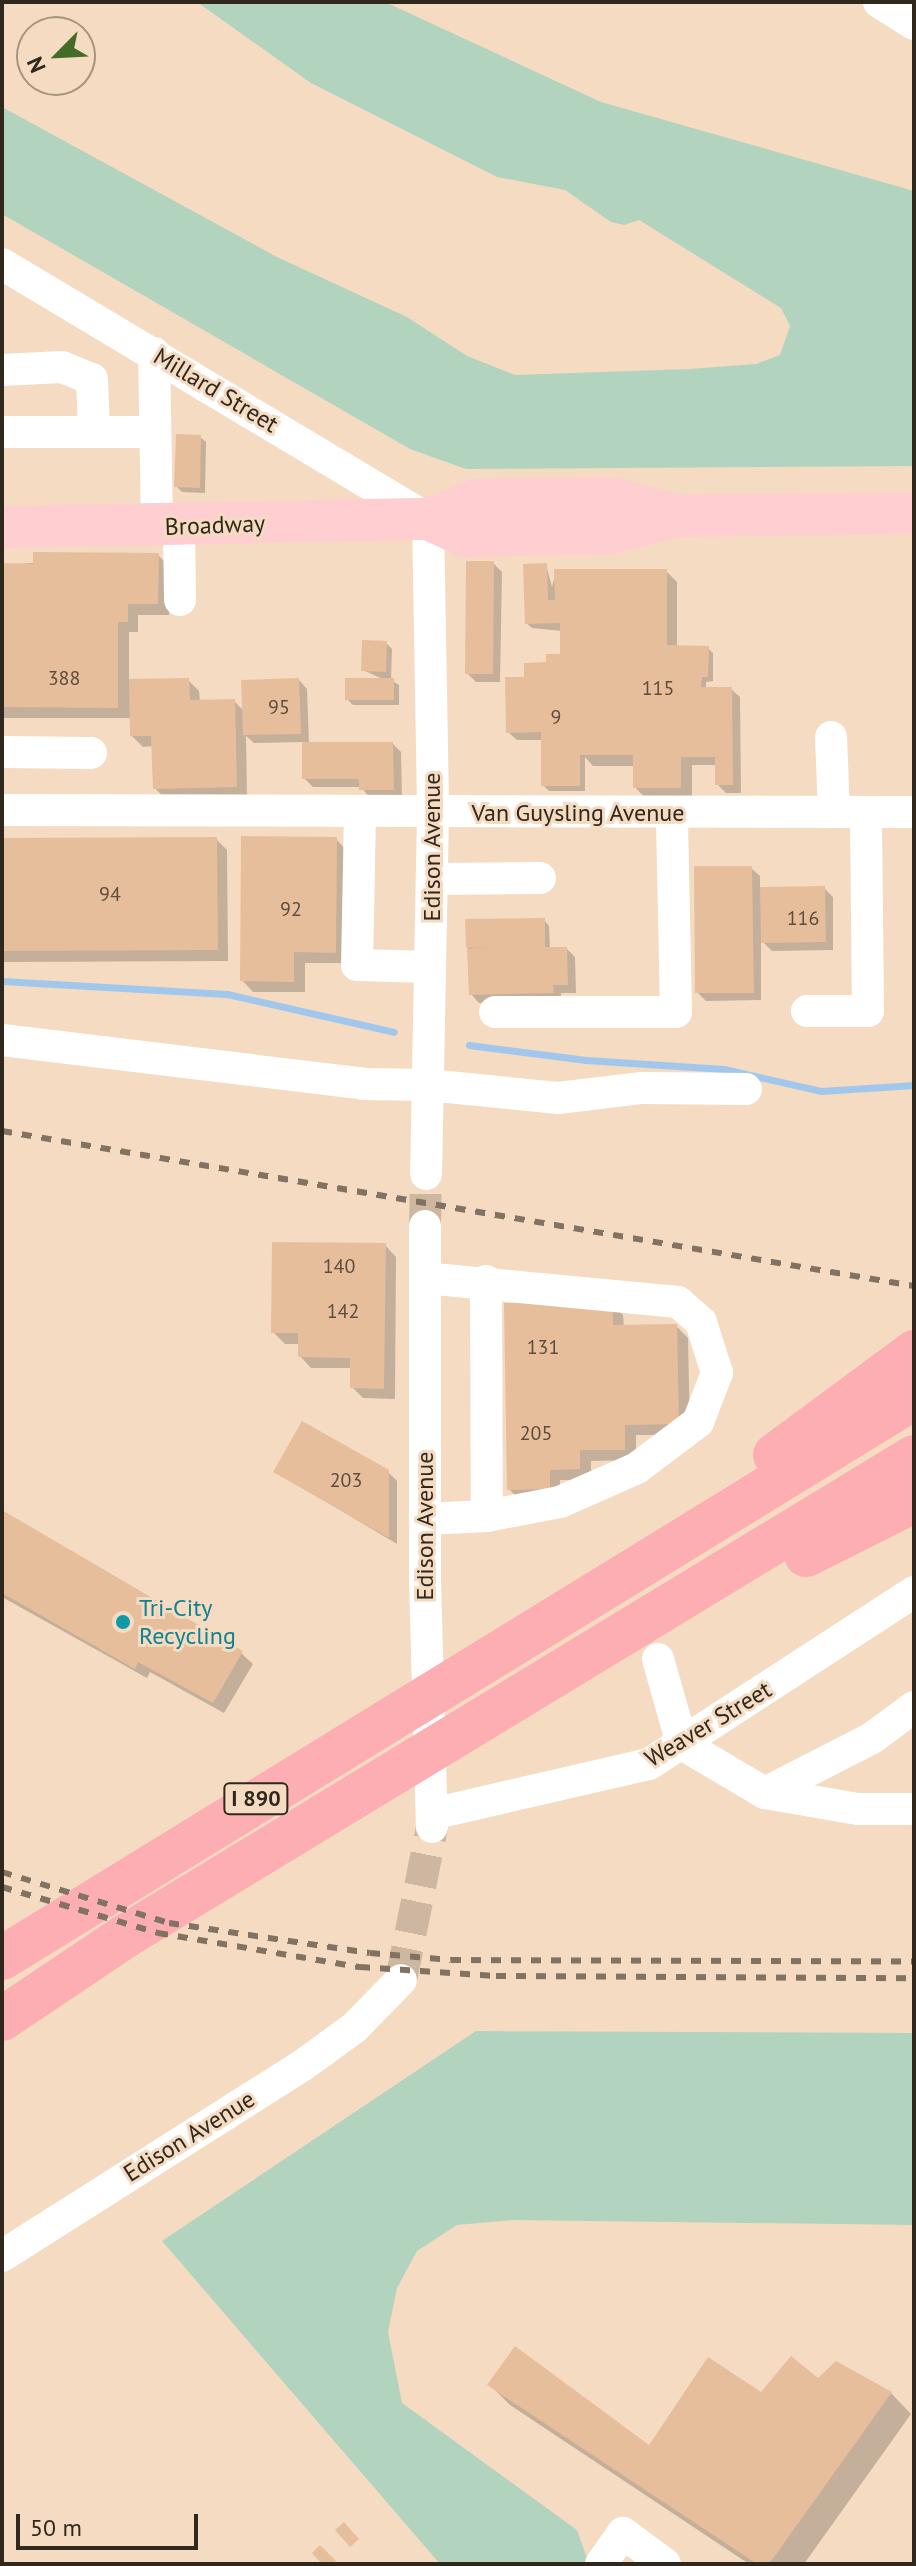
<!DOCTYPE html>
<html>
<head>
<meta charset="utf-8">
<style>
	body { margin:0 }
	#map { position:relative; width:916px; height:2566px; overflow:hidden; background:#f5dbc2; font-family:"PT Sans",sans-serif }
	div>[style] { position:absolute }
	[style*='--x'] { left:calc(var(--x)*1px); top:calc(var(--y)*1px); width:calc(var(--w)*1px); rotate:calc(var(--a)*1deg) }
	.green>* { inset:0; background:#b2d4bf }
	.shadow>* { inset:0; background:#0003 }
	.stream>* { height:7px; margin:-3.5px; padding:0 3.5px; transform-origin:3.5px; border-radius:3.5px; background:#a2c7ec }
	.building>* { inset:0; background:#e6be9c }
	.minor-tunnel>* { height:32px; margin-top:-16px; transform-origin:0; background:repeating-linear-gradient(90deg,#ceb7a1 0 32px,transparent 0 48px) }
	.minor>* { height:32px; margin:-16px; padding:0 16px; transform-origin:16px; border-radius:16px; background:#fff }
	.major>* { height:42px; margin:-21px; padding:0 21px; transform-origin:21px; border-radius:21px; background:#feced1 }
	.highway>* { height:44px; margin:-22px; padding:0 22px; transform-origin:22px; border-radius:22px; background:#fdaeb2 }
	.rail>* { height:6px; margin-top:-3px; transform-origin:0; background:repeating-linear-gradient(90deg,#827262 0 10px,transparent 0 20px) }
	.dots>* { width:22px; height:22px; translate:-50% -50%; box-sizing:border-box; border:4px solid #f5dbc2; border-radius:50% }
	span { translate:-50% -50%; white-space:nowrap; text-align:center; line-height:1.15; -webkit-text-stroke:6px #f5dbc2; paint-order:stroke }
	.number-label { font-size:20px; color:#5e4d3d }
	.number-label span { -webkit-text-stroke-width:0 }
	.shield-label span { padding:2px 6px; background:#f5dbc2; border:2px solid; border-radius:6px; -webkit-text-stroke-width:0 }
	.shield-label { font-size:22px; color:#30271d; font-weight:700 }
	.street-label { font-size:24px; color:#30271d }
	.culture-label { font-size:24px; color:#0d838f }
	.left { translate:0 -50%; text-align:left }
	.frame { position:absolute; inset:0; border:4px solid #30271d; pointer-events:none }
	.north { position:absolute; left:16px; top:16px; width:80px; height:80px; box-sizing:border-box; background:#f5dbc2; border:2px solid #a69380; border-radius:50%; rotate:246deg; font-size:22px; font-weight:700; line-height:32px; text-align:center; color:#30271d }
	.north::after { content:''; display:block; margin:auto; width:28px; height:36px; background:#456c27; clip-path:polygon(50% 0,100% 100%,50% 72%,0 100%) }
	.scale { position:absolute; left:16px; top:2514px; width:182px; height:36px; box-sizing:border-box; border:4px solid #30271d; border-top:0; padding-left:10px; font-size:24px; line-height:28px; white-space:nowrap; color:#30271d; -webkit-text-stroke:6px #f5dbc2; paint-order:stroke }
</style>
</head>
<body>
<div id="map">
	<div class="green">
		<i style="clip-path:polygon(197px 2px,385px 2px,601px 102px,914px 191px,914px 466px,466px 469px,410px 449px,2px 214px,2px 107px,277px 257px,407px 317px,467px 356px,515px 375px,689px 369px,756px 364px,780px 355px,790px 326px,781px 308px,639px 220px,624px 225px,611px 222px,565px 190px,497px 177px,311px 83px)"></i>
		<i style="clip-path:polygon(476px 2031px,914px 2033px,914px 2225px,512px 2220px,457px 2225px,417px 2251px,397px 2288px,388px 2332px,402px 2403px,577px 2530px,588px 2561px,581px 2564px,440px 2564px,162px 2241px)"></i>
	</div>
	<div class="shadow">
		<i style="clip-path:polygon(200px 437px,206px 442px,205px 493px,182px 492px,176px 486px)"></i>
		<i style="clip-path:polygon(158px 555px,169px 566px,169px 615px,138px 615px,138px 632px,129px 632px,129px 681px,188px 680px,199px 691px,200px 702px,234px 701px,244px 711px,299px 680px,307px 689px,309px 744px,393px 744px,401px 752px,402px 798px,370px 798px,361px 787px,313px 787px,304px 778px,304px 742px,254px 743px,246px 736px,247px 798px,166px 800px,155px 788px,153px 746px,143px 747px,131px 735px,131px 718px,2px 718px,2px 565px)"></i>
		<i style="clip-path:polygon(493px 563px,502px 572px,500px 682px,476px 682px,467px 673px)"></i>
		<i style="clip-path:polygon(546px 565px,552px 587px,556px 571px,666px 571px,677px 582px,677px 647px,708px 648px,713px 653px,713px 681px,706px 682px,706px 689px,731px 689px,740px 697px,741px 793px,726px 793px,717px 784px,717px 765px,692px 765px,692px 799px,646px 799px,635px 787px,635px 766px,593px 766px,585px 757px,585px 791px,549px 791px,543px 785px,543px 740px,517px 740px,508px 732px,526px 678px,562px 656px,562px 631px,532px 628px,526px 623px)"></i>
		<i style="clip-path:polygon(914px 572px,914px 675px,913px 675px)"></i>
		<i style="clip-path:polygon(386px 643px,392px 649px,391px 680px,399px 685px,399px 705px,353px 705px,347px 699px,385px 680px,363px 670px)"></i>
		<i style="clip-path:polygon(216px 839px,227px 850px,228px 961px,2px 962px,2px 840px)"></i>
		<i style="clip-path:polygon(336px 839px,347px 851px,346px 963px,305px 963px,305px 992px,253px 992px,242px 980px)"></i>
		<i style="clip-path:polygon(751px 868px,760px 876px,760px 889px,824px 888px,833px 897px,833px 950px,772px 951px,761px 940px,761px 1000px,706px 1001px,697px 992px)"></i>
		<i style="clip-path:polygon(544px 920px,549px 926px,550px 949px,567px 949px,575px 957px,576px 993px,561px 993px,561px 1001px,479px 1003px,471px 994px,468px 947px)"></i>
		<i style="clip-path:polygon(385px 1245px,396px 1257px,395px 1399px,363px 1398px,352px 1387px,352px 1368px,311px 1368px,300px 1356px,300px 1344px,285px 1344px,273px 1332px)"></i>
		<i style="clip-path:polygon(612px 1303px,623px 1315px,624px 1327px,676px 1326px,688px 1338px,690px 1435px,636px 1435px,636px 1460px,591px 1461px,591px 1480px,560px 1480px,560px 1500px,521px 1501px,509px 1489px)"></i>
		<i style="clip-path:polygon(276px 1472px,388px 1472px,397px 1481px,397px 1544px)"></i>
		<i style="clip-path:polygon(2px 1512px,241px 1653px,253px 1664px,224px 1713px,150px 1672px,147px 1678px,2px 1597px)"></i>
		<i style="clip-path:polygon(818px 2380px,891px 2393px,911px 2414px,804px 2564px,749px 2564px,510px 2405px,490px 2385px,650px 2448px,761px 2395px)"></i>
	</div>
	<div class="stream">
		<i style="--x:2;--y:981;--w:225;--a:3.3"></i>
		<i style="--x:227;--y:994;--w:171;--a:12.8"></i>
		<i style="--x:469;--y:1045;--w:118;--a:7.3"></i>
		<i style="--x:586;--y:1060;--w:138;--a:3.7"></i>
		<i style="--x:724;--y:1069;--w:99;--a:12.8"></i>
		<i style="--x:821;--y:1091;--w:93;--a:-3.7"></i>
	</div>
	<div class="building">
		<i style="clip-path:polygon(176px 434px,201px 435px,200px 488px,174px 487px)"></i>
		<i style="clip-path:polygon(33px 552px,159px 553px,158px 604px,128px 604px,128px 622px,118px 622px,118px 708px,2px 707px,2px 563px,33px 564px)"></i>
		<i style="clip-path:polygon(466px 561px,494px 561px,493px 674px,465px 674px)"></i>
		<i style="clip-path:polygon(547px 563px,548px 600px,555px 600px,554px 569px,667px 569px,667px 645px,709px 646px,708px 677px,702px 677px,701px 687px,732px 687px,733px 785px,715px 785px,715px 757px,681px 757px,681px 788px,633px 788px,633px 755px,580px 755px,580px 786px,541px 786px,541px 732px,506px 733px,505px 677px,524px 677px,524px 663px,546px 662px,546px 654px,560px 654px,560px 623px,525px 624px,523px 564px)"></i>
		<i style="clip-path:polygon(362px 640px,387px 641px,386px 672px,361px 671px)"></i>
		<i style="clip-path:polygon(189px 678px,190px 700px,235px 699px,237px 787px,153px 789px,151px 736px,130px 736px,129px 679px)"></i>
		<i style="clip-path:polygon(299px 678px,301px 734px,243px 735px,241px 680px)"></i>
		<i style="clip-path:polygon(345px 678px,394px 678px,394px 700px,345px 700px)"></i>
		<i style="clip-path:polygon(302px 742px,393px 742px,394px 790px,359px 790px,359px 779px,302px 779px)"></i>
		<i style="clip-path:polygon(241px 836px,337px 837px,336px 953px,294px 952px,294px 982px,240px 981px)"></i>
		<i style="clip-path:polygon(217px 837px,218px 950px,2px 951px,2px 838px)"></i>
		<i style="clip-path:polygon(694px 866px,752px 866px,754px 993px,695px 993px)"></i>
		<i style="clip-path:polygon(825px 886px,826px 942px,761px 943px,760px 887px)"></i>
		<i style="clip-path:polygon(545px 918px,545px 947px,567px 947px,568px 985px,553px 985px,554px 993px,469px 995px,467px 949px,488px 947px,466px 948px,465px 919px)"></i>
		<i style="clip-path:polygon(272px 1242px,386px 1243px,384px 1389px,350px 1388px,350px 1358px,298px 1357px,298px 1333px,271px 1333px)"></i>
		<i style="clip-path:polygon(613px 1301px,613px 1325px,677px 1324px,679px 1424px,625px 1425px,625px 1450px,580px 1450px,580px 1469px,550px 1470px,550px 1489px,507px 1490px,504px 1303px)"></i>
		<i style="clip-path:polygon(302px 1421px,389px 1470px,389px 1538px,273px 1472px)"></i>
		<i style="clip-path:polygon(2px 1510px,243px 1651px,213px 1703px,138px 1662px,135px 1669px,2px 1593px)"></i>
		<i style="clip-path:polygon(515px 2346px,649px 2445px,708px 2357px,761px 2392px,791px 2356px,818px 2378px,836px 2361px,892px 2392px,769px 2564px,757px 2564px,487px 2385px)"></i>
		<i style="clip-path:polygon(344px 2522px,359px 2539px,350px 2547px,335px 2530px)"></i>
		<i style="clip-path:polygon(320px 2545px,336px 2561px,333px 2564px,322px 2564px,312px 2553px)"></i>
	</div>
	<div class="minor-tunnel">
		<i style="--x:425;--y:1226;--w:52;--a:-88.9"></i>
		<i style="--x:401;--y:1980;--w:156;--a:-78.5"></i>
	</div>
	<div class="minor">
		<i style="--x:879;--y:2;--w:41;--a:32.2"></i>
		<i style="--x:2;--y:264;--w:496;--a:30.9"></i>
		<i style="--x:428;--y:519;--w:294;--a:89"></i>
		<i style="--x:433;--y:813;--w:361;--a:91.1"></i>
		<i style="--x:154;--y:353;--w:173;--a:89"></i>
		<i style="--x:2;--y:370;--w:60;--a:-2.9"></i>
		<i style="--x:62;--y:367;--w:32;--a:22"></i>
		<i style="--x:92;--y:379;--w:53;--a:87.8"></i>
		<i style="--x:2;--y:432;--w:153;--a:0"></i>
		<i style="--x:179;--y:526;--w:74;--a:89.2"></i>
		<i style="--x:831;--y:737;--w:75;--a:87.7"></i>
		<i style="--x:2;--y:752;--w:89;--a:0.6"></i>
		<i style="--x:2;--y:810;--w:912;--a:0.13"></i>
		<i style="--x:360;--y:812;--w:153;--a:91.1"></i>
		<i style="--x:357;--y:965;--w:73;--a:1.6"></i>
		<i style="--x:432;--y:879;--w:108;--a:-0.5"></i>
		<i style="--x:807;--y:1011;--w:61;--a:0"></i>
		<i style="--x:868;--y:1011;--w:199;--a:-90.6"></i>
		<i style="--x:495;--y:1012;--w:181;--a:0"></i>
		<i style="--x:676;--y:1012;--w:199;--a:-91.2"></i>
		<i style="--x:2;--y:1040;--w:364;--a:6.9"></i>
		<i style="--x:363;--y:1084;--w:65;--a:0.9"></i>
		<i style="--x:428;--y:1085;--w:131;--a:5.7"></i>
		<i style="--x:558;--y:1098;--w:85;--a:-6.8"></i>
		<i style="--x:642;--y:1088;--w:104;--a:0.6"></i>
		<i style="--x:425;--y:1226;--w:355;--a:90"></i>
		<i style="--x:425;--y:1581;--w:246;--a:88.4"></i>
		<i style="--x:486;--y:1281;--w:235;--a:89.8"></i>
		<i style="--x:425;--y:1519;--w:62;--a:-2.8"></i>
		<i style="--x:487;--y:1516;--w:74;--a:-10.9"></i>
		<i style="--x:560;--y:1502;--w:84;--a:-23.8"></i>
		<i style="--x:637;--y:1468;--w:76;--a:-37"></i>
		<i style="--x:698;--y:1422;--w:53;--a:-68.8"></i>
		<i style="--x:717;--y:1373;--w:53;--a:-107.4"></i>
		<i style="--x:701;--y:1322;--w:30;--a:-139"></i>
		<i style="--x:678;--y:1302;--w:254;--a:-174.6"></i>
		<i style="--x:658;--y:1659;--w:88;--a:74.2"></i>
		<i style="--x:682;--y:1744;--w:96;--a:30.6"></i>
		<i style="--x:765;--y:1793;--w:94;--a:9.8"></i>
		<i style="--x:858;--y:1809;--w:56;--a:0"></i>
		<i style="--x:765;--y:1793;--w:120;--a:-27.2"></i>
		<i style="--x:872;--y:1738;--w:52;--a:-36.4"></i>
		<i style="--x:432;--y:1814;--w:223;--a:-13"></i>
		<i style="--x:649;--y:1764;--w:316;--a:-33"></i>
		<i style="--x:2;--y:2256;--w:356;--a:-32.4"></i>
		<i style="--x:303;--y:2065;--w:63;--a:-36"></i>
		<i style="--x:354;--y:2028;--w:67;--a:-45.6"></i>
		<i style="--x:601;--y:2564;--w:38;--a:-55"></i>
		<i style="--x:623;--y:2533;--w:52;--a:36.4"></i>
	</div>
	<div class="major">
		<i style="--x:428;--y:519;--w:41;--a:24.7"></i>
		<i style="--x:465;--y:536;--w:146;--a:-1.2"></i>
		<i style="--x:611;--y:533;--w:72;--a:-13.7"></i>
		<i style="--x:681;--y:516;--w:233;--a:-0.7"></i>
		<i style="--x:2;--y:527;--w:426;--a:-1.1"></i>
		<i style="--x:428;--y:519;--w:53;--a:-21.2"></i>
		<i style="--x:477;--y:500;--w:134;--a:-0.9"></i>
		<i style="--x:611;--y:498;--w:72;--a:14.4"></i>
	</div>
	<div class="highway">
		<i style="--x:775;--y:1455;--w:173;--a:-36.5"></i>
		<i style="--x:806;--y:1555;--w:121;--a:-26.6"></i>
		<i style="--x:2;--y:1958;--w:1070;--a:-31.55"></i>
		<i style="--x:2;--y:2019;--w:147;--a:-33.9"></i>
		<i style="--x:124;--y:1937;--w:924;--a:-31.28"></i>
	</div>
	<div class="rail">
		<i style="--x:2;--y:1131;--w:925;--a:9.65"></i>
		<i style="--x:2;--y:1872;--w:175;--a:17"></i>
		<i style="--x:169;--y:1923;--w:203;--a:8.5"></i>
		<i style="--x:370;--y:1953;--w:81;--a:4.9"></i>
		<i style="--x:451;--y:1960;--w:463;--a:0.2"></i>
		<i style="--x:2;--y:1887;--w:163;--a:16.4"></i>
		<i style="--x:158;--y:1933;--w:205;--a:9.6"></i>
		<i style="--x:360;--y:1967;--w:136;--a:3.8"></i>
		<i style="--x:496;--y:1976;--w:418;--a:0.3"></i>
	</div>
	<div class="dots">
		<i style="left:123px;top:1622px;background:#0f9aa8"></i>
	</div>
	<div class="number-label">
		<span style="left:64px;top:678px">388</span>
		<span style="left:658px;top:688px">115</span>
		<span style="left:279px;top:707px">95</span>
		<span style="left:556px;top:717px">9</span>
		<span style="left:110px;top:894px">94</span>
		<span style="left:291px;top:909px">92</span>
		<span style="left:803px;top:918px">116</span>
		<span style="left:339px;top:1266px">140</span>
		<span style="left:343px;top:1311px">142</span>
		<span style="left:543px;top:1347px">131</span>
		<span style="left:536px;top:1433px">205</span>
		<span style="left:346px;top:1480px">203</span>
	</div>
	<div class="shield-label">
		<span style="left:256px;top:1799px">I 890</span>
	</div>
	<div class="street-label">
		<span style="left:216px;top:390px;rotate:31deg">Millard Street</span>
		<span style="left:215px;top:525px;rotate:-2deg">Broadway</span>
		<span style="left:578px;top:813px">Van Guysling Avenue</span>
		<span style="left:432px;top:847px;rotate:-90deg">Edison Avenue</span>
		<span style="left:425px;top:1526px;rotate:-90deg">Edison Avenue</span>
		<span style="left:708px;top:1724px;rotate:-31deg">Weaver Street</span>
		<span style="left:189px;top:2136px;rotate:-32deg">Edison Avenue</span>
	</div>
	<div class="culture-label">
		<span class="left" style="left:139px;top:1622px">Tri-City<br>Recycling</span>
	</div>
	<div class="frame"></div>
	<div class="north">N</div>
	<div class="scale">50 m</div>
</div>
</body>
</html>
